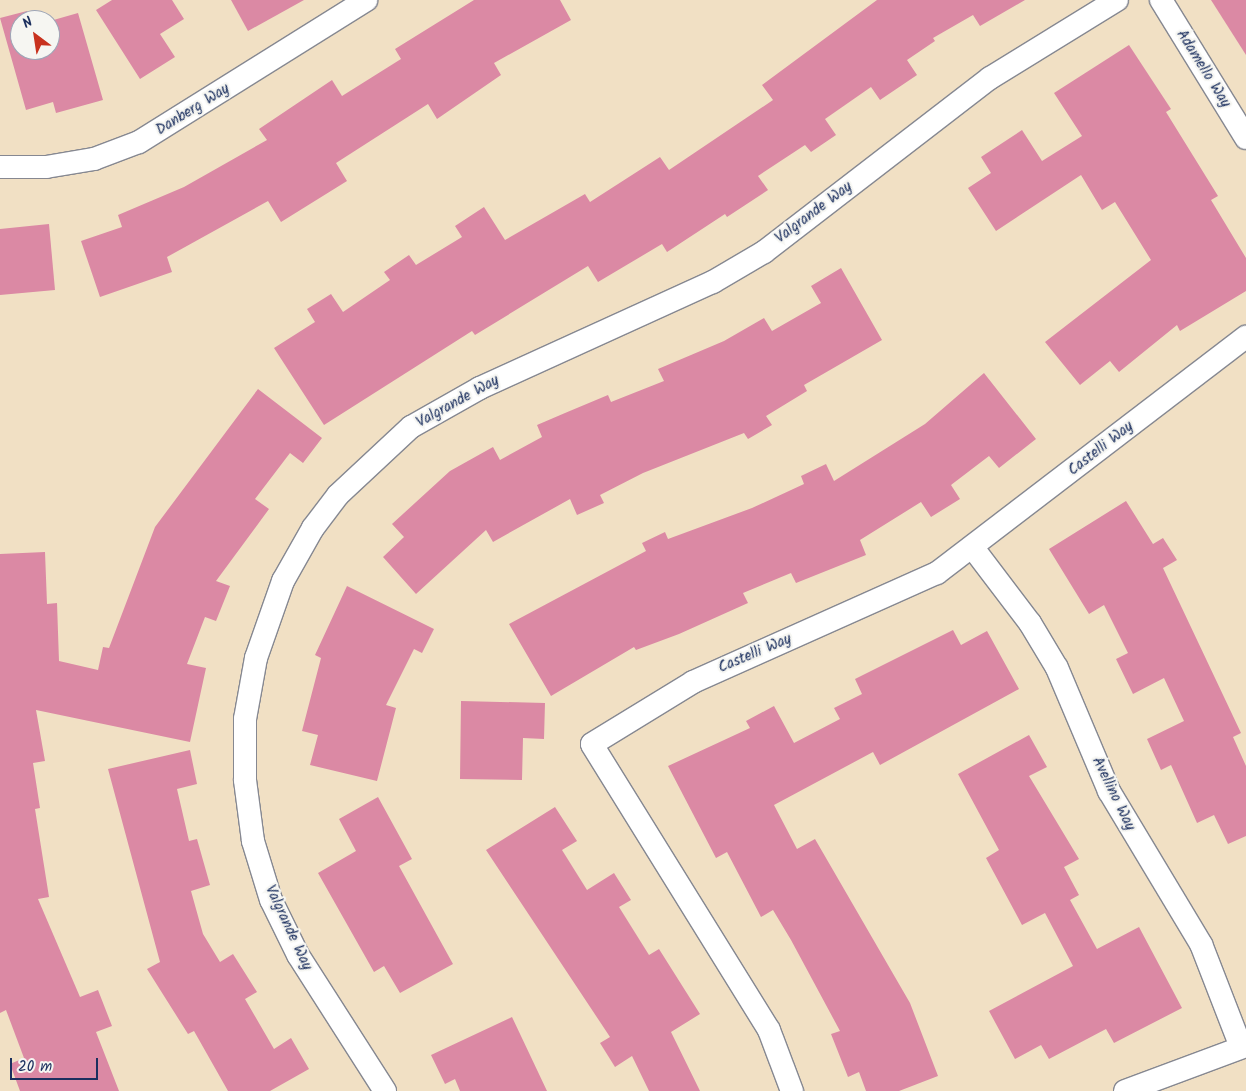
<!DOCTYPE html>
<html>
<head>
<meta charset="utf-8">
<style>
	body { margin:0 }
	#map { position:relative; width:1246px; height:1091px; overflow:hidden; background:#f1e0c4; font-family:Kalam,sans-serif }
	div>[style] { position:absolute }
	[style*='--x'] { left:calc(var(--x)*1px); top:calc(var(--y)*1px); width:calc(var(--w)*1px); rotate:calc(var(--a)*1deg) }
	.building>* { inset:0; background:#db89a4 }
	.roads { filter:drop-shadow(1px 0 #868891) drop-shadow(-1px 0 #868891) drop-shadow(0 1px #868891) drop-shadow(0 -1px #868891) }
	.minor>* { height:22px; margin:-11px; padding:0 11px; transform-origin:11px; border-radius:11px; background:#fff }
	span { translate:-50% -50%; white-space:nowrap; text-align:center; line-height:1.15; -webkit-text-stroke:4.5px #f6f6f2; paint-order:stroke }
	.street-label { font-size:15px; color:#1b2f5e }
	.north { position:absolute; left:10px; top:10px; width:50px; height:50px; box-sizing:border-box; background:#f6f6f2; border:1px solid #9ea6b7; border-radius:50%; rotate:329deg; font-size:14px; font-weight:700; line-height:20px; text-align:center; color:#1b2f5e }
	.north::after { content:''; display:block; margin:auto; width:18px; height:22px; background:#c8321e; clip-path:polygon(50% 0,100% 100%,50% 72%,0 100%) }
	.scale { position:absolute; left:10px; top:1058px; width:88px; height:22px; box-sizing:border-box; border:2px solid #1b2f5e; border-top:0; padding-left:6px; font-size:15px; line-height:18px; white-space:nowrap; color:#1b2f5e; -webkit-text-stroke:4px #f6f6f2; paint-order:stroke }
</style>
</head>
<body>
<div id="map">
	<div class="building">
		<i style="clip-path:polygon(112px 0,172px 0,184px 19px,160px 34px,175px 57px,140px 79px,96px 10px)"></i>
		<i style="clip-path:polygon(231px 0,304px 0,248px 31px)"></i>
		<i style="clip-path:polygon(474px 0,560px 0,571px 20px,494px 63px,501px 75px,437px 119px,428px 104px,336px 163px,347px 181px,281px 222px,268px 201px,167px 257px,172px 272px,100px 297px,81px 241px,122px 227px,118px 215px,184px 187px,267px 140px,259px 129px,332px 80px,342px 96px,401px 59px,395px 49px)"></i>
		<i style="clip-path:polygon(877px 0,1025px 0,980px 26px,973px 15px,933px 38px,935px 41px,907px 60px,917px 75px,880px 100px,871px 87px,825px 119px,836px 135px,811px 152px,805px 145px,758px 176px,768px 190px,727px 217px,725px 214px,667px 252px,662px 244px,598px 282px,588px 266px,475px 335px,472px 331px,324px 425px,274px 348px,315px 322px,307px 309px,331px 294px,343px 312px,390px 280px,384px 272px,409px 255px,416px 265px,462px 237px,455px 226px,484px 207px,505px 240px,585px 194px,590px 202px,660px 157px,669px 170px,773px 100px,762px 85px)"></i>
		<i style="clip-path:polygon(1211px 0,1246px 0,1246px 55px)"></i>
		<i style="clip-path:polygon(27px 11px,30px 20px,20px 20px,20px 50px,50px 50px,50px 21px,78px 13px,103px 100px,56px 113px,53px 102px,26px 110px,0 18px)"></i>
		<i style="clip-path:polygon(1129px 45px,1171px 109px,1166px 112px,1218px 196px,1211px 200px,1246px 258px,1246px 291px,1180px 331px,1177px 325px,1119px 372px,1110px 361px,1080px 385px,1045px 342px,1151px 260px,1115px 202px,1102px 210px,1081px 175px,996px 231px,968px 188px,991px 173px,981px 157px,1022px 130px,1042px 161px,1082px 136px,1054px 93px)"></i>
		<i style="clip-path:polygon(49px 224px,55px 290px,0 295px,0 229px)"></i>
		<i style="clip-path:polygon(841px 268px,882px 340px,804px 385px,807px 391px,766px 416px,772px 425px,748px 439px,744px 433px,643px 473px,600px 495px,604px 503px,577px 515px,570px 499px,493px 542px,486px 530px,416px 594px,383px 557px,404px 537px,392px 524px,450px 471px,493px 447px,500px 460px,542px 437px,537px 425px,565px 413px,608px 395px,611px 402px,664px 381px,658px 369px,724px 341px,764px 318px,772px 331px,821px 303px,811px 286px)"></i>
		<i style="clip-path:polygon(984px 373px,1036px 439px,999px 468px,989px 456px,951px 485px,960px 499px,931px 517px,921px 502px,860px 540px,866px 555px,796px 583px,791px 573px,743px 593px,748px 603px,679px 634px,636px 650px,634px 647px,551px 696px,509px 624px,646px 551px,642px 543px,665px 532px,668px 539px,752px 508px,804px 484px,801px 476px,826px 464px,834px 481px,925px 424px)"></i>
		<i style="clip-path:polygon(258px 389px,322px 438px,303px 463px,290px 453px,255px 499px,269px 509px,216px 581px,230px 586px,216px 621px,205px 617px,187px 664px,206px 668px,190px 742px,36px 710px,45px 761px,33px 763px,40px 808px,35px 809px,49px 897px,38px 899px,80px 997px,98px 990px,112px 1026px,96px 1032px,119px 1091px,20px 1091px,10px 1064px,24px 1058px,6px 1010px,0 1013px,0 554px,45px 552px,47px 604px,57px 603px,59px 661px,98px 670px,103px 647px,109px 648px,155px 527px)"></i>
		<i style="clip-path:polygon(1126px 501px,1153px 544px,1163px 538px,1177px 560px,1163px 568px,1241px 733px,1233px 737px,1246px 766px,1246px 836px,1228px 844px,1214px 815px,1197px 823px,1171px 765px,1161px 770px,1147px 739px,1184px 721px,1164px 678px,1133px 694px,1116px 659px,1128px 653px,1104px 605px,1089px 614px,1049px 549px)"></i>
		<i style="clip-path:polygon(347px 586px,434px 629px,422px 653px,414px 649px,386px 705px,396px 708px,377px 781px,310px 765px,318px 735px,302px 731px,321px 658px,315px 655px)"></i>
		<i style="clip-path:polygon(953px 630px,961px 645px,987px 631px,1019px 689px,880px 765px,873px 752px,774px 805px,797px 849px,815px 839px,910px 1003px,938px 1076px,899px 1091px,866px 1091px,859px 1072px,848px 1077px,831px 1034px,840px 1031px,791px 940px,773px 910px,761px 917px,727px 852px,716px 858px,668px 766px,750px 728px,746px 721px,774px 706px,794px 743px,840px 719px,834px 708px,862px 694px,855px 679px)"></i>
		<i style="clip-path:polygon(461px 701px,545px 703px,544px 739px,523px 738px,522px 780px,460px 779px)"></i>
		<i style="clip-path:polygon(1029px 735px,1047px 767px,1029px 776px,1079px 859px,1064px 867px,1079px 895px,1070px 900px,1097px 949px,1139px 927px,1182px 1008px,1114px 1043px,1106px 1029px,1049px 1059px,1041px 1045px,1015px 1059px,989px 1011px,1073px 966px,1045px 913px,1022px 925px,986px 858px,999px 850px,958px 774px)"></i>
		<i style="clip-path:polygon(190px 750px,197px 784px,177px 789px,189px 841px,197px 839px,210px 885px,191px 891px,203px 934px,220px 962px,233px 954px,257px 992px,245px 999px,274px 1049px,291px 1038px,309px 1069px,270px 1091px,228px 1091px,194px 1031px,188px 1034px,147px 969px,160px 962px,108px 769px)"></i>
		<i style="clip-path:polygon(378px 797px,412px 859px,399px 866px,453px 964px,400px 993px,384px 966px,374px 972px,318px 873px,356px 851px,339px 819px)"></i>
		<i style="clip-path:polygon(555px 807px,577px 841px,562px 850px,587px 890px,614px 873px,631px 900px,619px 907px,649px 955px,659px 949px,700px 1014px,671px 1032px,700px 1091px,649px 1091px,632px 1056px,615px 1067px,600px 1043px,610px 1037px,486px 850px)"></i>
		<i style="clip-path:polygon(512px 1017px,547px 1091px,460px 1091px,455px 1079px,445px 1084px,431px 1055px)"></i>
	</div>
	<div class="roads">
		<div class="minor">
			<i style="--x:1161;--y:0;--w:162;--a:58.4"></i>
			<i style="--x:0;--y:167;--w:46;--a:0"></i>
			<i style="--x:46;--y:167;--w:49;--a:-9.5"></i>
			<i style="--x:94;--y:159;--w:48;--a:-20.7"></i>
			<i style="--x:139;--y:142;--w:268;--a:-32"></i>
			<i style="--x:973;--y:548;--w:94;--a:52.8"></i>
			<i style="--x:1030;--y:623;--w:52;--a:59"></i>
			<i style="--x:1057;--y:668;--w:134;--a:67.1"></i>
			<i style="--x:1109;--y:791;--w:179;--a:59"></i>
			<i style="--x:1201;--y:944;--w:110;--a:68.8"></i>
			<i style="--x:385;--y:1091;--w:161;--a:-122.6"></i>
			<i style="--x:298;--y:955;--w:61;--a:-116.1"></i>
			<i style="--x:271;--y:900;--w:62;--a:-107"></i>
			<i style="--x:253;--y:841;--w:62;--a:-97.5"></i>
			<i style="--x:245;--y:780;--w:61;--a:-90"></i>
			<i style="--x:245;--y:719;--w:62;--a:-79.8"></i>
			<i style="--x:256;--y:658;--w:82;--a:-70.7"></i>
			<i style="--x:283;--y:581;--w:61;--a:-60.5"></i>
			<i style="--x:313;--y:528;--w:41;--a:-52.9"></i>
			<i style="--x:338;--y:495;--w:100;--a:-43"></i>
			<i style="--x:411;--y:427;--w:79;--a:-29.5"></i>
			<i style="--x:480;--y:388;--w:256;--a:-24.5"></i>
			<i style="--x:713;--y:282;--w:59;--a:-30.5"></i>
			<i style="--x:764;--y:252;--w:285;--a:-37.6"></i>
			<i style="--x:990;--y:78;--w:149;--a:-31.6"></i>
			<i style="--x:792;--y:1091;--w:65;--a:-110.7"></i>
			<i style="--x:769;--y:1030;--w:336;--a:-121.8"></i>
			<i style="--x:592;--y:744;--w:119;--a:-31.5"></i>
			<i style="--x:693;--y:682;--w:267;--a:-24.1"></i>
			<i style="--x:937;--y:573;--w:389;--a:-37.4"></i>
			<i style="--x:1125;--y:1091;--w:129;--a:-20.4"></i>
		</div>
	</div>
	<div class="street-label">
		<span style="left:1203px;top:69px;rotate:58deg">Adamello Way</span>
		<span style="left:193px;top:110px;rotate:-32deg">Danberg Way</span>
		<span style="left:814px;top:213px;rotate:-37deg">Valgrande Way</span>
		<span style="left:458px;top:402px;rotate:-29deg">Valgrande Way</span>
		<span style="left:1101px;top:449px;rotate:-38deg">Castelli Way</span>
		<span style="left:755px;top:654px;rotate:-23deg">Castelli Way</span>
		<span style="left:1113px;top:794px;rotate:64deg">Avellino Way</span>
		<span style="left:288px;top:928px;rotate:65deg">Valgrande Way</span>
	</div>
	<div class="north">N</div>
	<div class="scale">20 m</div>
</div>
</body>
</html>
